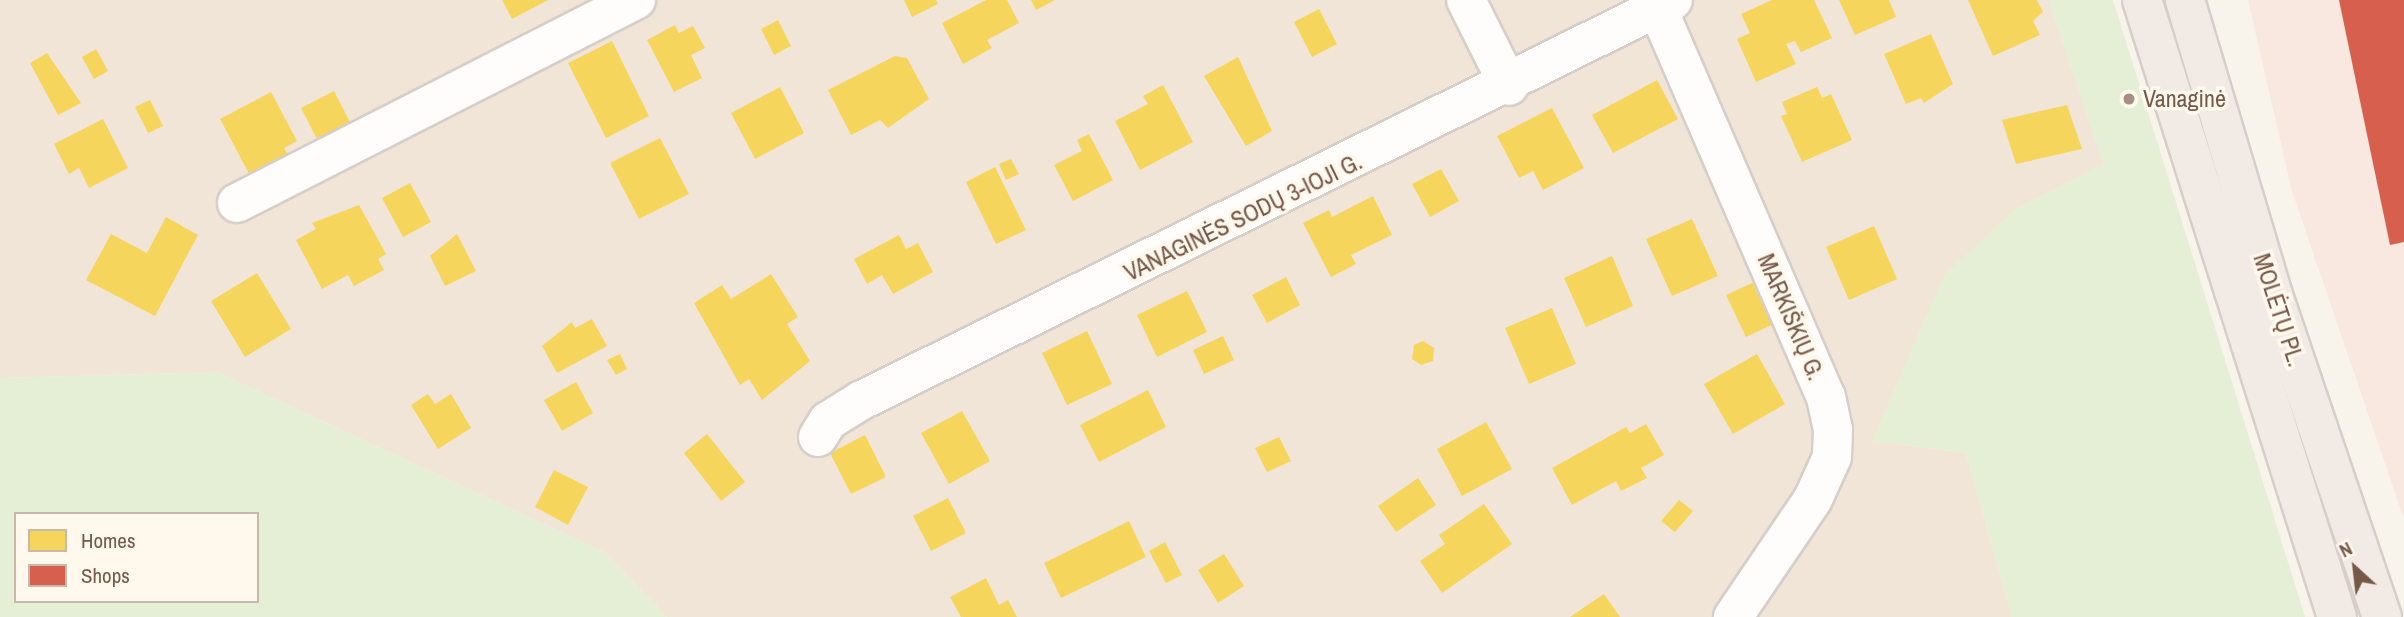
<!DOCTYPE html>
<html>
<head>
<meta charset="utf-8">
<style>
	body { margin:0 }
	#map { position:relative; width:2404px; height:617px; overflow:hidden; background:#f8f3eb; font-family:"Archivo Narrow",sans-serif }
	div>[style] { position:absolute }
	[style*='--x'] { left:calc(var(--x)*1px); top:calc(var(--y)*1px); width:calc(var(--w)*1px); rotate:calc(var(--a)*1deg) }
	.residential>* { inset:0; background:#f1e5d8 }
	.commercial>* { inset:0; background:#f8e8df }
	.green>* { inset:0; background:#e4efd6 }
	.homes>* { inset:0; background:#f6d55c }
	.shops>* { inset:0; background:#d6604d }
	.roads { filter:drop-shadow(2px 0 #d6cec8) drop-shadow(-2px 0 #d6cec8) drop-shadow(0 2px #d6cec8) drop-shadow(0 -2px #d6cec8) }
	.minor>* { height:38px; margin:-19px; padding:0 19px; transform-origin:19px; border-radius:19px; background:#fefdfc }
	.trunk>* { height:38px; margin:-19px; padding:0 19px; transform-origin:19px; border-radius:19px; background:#f2ebe5 }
	.dots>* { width:19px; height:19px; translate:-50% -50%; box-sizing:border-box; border:4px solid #fff8ed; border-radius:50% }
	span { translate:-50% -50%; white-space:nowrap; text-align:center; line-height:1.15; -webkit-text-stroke:7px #fff8ed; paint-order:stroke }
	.poi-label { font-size:24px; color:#77594a }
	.left { translate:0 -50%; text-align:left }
	.street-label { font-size:24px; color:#77594a }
	.legend { position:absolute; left:14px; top:512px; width:245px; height:91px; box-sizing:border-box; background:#fff8ed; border:2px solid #c9b8ac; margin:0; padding:9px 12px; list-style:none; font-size:21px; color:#77594a }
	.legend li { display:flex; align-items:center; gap:14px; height:35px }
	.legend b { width:35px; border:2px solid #c9b8ac }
	.north { position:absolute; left:2320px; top:533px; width:70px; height:70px; -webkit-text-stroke:5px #fff8ed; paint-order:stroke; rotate:333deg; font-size:19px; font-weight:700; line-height:28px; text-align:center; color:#77594a }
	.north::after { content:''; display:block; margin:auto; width:24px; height:32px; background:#77594a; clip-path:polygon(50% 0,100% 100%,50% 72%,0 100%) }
</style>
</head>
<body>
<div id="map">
	<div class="residential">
		<i style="clip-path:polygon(0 0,2049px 0,2104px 164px,2014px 210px,1873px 441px,1966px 453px,2012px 617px,667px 617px,604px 552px,217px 372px,0 378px)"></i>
	</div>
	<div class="commercial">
		<i style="clip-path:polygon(2248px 0,2404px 0,2404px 519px,2292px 191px)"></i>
	</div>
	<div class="green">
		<i style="clip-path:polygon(2049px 0,2113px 0,2305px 617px,2012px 617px,1966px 453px,1872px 441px,1944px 275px,2014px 210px,2104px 164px)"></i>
		<i style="clip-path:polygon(evenodd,217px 372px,604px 552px,667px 617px,0 617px,0 378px,217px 372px,16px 514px,257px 514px,257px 601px,16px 601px,16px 514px)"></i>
	</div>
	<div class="homes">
		<i style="clip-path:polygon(502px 0,548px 0,512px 19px)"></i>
		<i style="clip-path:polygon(904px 0,936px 0,938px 4px,912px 17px)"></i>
		<i style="clip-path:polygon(986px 0,1007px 0,1019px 23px,987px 40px,992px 48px,963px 64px,942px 23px)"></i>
		<i style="clip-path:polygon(1031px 0,1055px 0,1036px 10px)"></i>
		<i style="clip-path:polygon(1772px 0,1814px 0,1832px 38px,1801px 52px,1795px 41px,1786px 44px,1796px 64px,1756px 82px,1737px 39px,1750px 33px,1741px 14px)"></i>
		<i style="clip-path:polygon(1839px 0,1889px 0,1896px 17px,1855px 35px)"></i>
		<i style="clip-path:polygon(1968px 0,2037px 0,2043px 12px,2033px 21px,2040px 35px,1993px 56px)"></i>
		<i style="clip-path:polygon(1319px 9px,1337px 44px,1312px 57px,1294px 22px)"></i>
		<i style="clip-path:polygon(778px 20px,791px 46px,774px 55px,761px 29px)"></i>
		<i style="clip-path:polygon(675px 25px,679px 33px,693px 26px,705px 48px,691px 55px,702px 78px,674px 92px,647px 40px)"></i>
		<i style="clip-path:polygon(1931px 34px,1953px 84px,1924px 103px,1921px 98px,1906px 104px,1884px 54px)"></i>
		<i style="clip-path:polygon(612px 41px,649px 116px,606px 138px,568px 63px)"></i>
		<i style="clip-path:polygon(96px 49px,108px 71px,94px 79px,82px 57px)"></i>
		<i style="clip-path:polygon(47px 53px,81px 103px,58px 115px,30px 63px)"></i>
		<i style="clip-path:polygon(895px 56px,907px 58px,929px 99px,888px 128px,880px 120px,851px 135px,828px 90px)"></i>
		<i style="clip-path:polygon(1238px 57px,1272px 131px,1246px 146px,1204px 76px)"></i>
		<i style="clip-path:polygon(1657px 80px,1678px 119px,1613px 153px,1592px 115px)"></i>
		<i style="clip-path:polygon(1163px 85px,1193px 142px,1140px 170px,1115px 121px,1148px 104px,1143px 96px)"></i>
		<i style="clip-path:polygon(780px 87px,804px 133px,755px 159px,731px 113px)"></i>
		<i style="clip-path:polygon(1817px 87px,1822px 98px,1831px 94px,1852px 140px,1802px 162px,1781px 116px,1787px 114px,1782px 102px)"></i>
		<i style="clip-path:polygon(334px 91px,352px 126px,319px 143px,301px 108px)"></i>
		<i style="clip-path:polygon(271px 92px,297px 141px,284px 148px,292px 162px,254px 183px,220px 119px)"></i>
		<i style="clip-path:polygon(150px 100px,163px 126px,148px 133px,135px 107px)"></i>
		<i style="clip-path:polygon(2067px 105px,2082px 149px,2016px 164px,2002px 120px)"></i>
		<i style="clip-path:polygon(1552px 108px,1584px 168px,1543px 190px,1533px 171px,1519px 178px,1497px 136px)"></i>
		<i style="clip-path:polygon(103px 119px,128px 168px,89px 188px,79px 168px,69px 174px,54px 144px)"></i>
		<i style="clip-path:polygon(1089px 134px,1113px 180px,1073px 201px,1054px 165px,1082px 151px,1077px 140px)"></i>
		<i style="clip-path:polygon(660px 138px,689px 194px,639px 219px,610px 163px)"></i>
		<i style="clip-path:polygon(1011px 159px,1019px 174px,1006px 180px,999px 164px)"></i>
		<i style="clip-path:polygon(995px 167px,1026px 230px,996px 244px,966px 182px)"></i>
		<i style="clip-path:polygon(1441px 169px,1459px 201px,1430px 217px,1412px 184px)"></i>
		<i style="clip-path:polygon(410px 183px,431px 222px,403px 237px,382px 198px)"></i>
		<i style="clip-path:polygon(1373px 196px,1392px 235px,1351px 255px,1356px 264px,1331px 277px,1303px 223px,1329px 210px,1332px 217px)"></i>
		<i style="clip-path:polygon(359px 205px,386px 254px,378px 259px,384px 270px,354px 286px,348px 275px,322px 289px,296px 240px,316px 229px,312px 223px)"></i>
		<i style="clip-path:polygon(166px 217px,198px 235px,155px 316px,86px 280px,111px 234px,147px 253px)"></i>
		<i style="clip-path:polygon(1692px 219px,1718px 276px,1672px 296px,1646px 239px)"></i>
		<i style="clip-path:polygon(1874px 226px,1897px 279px,1849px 300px,1826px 247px)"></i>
		<i style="clip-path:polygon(457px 234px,476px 271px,445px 286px,430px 256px)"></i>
		<i style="clip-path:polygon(899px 235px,906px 249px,918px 243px,933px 272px,893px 294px,882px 275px,867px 284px,854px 259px)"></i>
		<i style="clip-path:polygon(1612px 256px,1633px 306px,1586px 327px,1564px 278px)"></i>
		<i style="clip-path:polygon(257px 273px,291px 329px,245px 357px,211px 301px)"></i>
		<i style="clip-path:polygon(771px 274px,798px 317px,787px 324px,810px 361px,762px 400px,749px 379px,740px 385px,694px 303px,722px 285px,731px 299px)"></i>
		<i style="clip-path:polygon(1286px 277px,1300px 305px,1267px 323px,1252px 295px)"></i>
		<i style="clip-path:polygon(1761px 279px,1780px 321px,1746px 337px,1726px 295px)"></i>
		<i style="clip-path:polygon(1187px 291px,1207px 332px,1157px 357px,1137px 315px)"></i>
		<i style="clip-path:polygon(1552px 308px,1576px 364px,1529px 384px,1505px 328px)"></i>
		<i style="clip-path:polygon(592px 319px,607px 346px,557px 373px,542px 346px,572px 322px,575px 328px)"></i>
		<i style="clip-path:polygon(1087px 331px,1112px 384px,1067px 405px,1042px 353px)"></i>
		<i style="clip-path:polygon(1223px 336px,1234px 360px,1204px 374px,1193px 350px)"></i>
		<i style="clip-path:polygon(1423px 341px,1434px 348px,1433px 361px,1421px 365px,1412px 359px,1414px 345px)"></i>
		<i style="clip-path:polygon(620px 354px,627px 369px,616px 375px,607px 360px)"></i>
		<i style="clip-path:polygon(1757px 354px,1785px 404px,1733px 434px,1704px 384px)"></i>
		<i style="clip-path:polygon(576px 382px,593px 413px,562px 431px,544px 400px)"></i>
		<i style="clip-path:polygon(1148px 390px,1166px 427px,1099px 462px,1080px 425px)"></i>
		<i style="clip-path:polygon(428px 394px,435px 404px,451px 394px,471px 428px,438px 449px,411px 405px)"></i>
		<i style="clip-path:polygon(962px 411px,990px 461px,949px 484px,921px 433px)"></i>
		<i style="clip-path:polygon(1486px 422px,1512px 469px,1462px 496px,1437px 449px)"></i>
		<i style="clip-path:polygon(1646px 424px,1664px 455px,1641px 468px,1647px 478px,1621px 491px,1616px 481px,1572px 505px,1552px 468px,1626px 427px,1630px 433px)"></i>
		<i style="clip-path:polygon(707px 434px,745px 482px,721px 501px,684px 453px)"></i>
		<i style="clip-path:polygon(865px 435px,886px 477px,851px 494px,830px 453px)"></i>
		<i style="clip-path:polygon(1279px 437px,1291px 461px,1267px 472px,1255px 448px)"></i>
		<i style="clip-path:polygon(554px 470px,588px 487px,568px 525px,535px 507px)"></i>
		<i style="clip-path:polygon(1418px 478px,1436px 505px,1396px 532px,1378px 506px)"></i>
		<i style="clip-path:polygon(948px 498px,966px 533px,931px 551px,913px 516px)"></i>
		<i style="clip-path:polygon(1679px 500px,1693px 511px,1675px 532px,1661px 521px)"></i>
		<i style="clip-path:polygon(1484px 504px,1512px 544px,1442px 593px,1420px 561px,1445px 544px,1439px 535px)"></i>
		<i style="clip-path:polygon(1129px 521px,1146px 557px,1061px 598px,1044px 563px)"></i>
		<i style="clip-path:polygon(1165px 542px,1182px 575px,1166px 583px,1149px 551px)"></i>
		<i style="clip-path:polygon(1224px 554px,1244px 586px,1218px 603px,1198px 570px)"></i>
		<i style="clip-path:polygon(986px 578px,999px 605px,1008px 600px,1017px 617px,961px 617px,950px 597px)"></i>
		<i style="clip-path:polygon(1604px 594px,1620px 617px,1570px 617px)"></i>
	</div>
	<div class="shops">
		<i style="clip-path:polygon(2339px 0,2404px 0,2404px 242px,2390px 245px)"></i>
	</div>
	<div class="roads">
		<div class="minor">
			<i style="--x:1466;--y:0;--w:96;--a:63.4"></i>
			<i style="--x:1657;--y:7;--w:425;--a:66.6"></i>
			<i style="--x:1826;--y:397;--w:33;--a:78"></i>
			<i style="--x:1833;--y:429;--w:28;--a:92"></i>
			<i style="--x:1832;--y:457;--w:46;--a:114.3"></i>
			<i style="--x:1813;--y:499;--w:143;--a:124.1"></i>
			<i style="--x:237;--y:203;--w:448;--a:-27"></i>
			<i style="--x:818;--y:437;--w:19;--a:-58"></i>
			<i style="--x:828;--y:421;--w:40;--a:-32"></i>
			<i style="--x:862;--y:400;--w:904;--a:-26.25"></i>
		</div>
		<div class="trunk">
			<i style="--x:2142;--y:0;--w:647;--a:72.46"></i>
			<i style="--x:2185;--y:0;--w:308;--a:73.4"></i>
			<i style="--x:2273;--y:295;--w:340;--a:71.3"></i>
		</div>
	</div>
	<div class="dots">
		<i style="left:2129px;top:99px;background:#a48f82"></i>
	</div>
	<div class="poi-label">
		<span class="left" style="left:2143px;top:99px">Vanaginė</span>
	</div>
	<div class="street-label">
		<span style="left:1243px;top:217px;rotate:-26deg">VANAGINĖS SODŲ 3-IOJI G.</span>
		<span style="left:2279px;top:310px;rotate:72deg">MOLĖTŲ PL.</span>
		<span style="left:1791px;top:317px;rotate:67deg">MARKIŠKIŲ G.</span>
	</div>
	<ul class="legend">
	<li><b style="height:19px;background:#f6d55c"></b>Homes</li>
	<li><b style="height:19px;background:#d6604d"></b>Shops</li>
	</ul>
	<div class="north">N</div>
</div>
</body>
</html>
